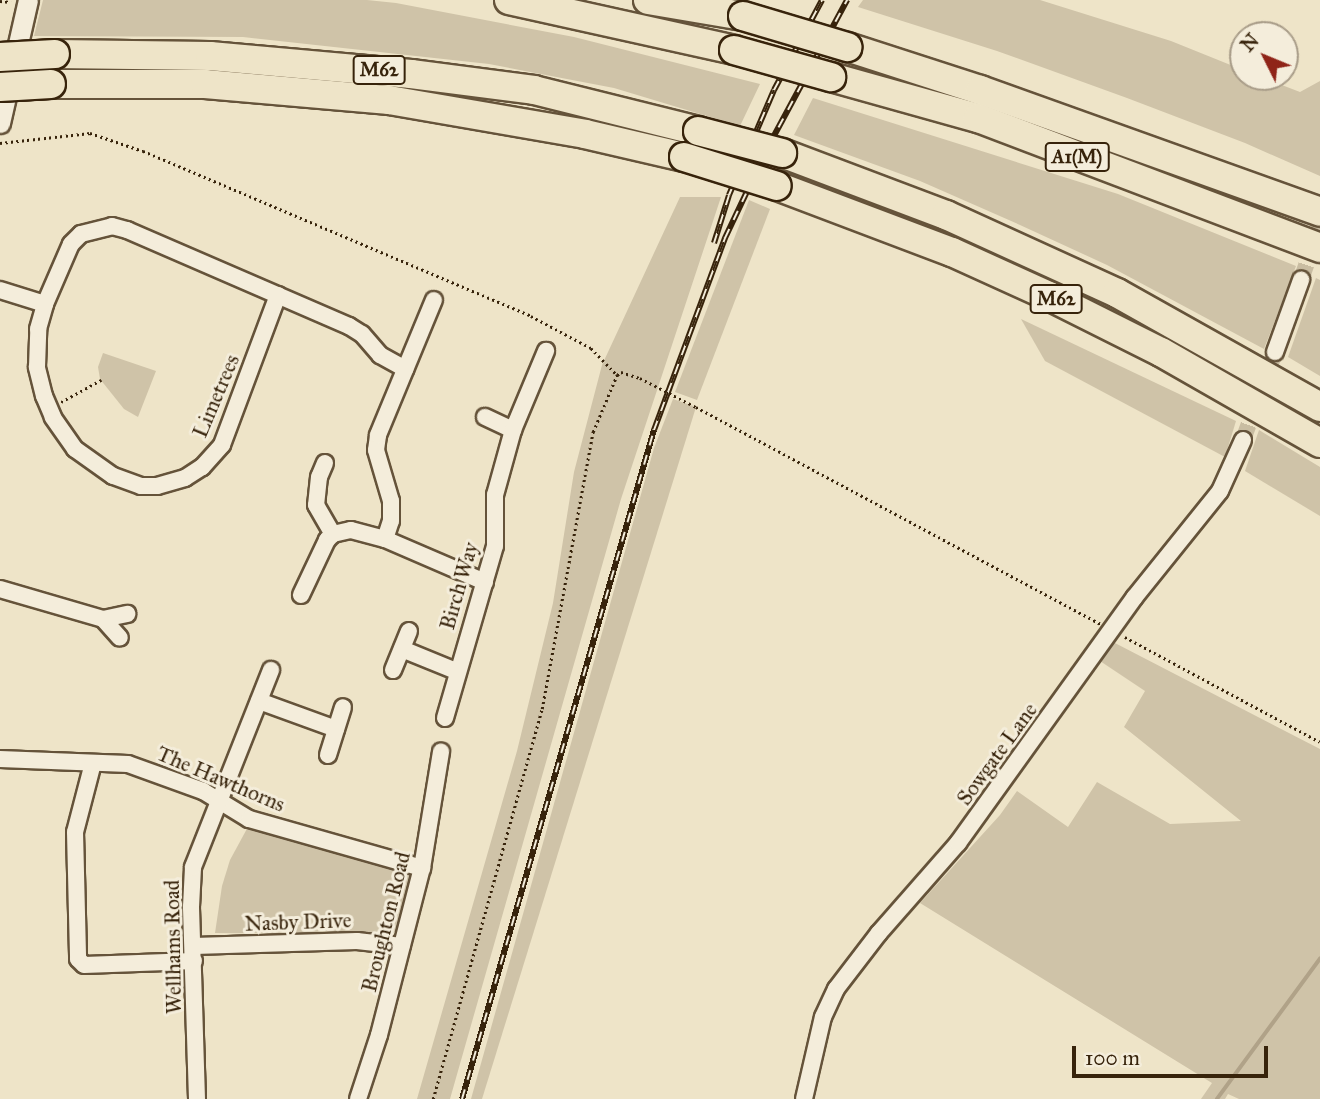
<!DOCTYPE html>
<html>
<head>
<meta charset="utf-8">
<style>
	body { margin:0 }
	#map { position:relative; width:1320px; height:1099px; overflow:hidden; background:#eee4c8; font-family:"IM FELL Great Primer",serif }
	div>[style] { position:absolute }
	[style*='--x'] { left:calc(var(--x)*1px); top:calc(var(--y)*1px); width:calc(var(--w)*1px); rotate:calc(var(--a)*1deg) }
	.green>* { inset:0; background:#cfc3a8 }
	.stream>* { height:3.5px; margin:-1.75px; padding:0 1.75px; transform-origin:1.75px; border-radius:1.75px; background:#b0a288 }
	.minor-tunnel>* { height:16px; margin-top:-8px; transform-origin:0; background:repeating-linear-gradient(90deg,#c9bda2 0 16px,transparent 0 24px) }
	.path>* { height:2.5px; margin-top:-1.25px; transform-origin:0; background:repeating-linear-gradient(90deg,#37230b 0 2px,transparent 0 5.5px) }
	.roads { filter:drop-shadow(2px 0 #65533a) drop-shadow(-2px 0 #65533a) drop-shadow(0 2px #65533a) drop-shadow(0 -2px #65533a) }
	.minor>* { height:16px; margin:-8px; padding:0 8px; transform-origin:8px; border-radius:8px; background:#f4eddb }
	.tertiary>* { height:19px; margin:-9.5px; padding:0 9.5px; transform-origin:9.5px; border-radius:9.5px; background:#f4eddb }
	.motorway>* { height:28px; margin:-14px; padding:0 14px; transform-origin:14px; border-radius:14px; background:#eee4c8 }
	.rail>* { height:6px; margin-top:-3px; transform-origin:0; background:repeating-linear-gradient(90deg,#f4eddb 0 10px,#37230b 0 20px); box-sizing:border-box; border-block:2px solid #37230b }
	.path-bridge>* { height:2.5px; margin-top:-1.25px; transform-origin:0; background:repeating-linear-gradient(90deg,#37230b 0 2px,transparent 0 5.5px) }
	.bridges { filter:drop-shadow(2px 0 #37230b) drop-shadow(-2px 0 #37230b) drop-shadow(0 2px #37230b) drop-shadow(0 -2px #37230b) }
	.motorway-bridge>* { height:28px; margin:-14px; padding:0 14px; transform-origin:14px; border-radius:14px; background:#eee4c8 }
	span { translate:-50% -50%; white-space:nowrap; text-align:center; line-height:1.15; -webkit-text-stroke:6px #f4eddb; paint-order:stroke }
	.shield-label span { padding:2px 5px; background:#f4eddb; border:2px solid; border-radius:5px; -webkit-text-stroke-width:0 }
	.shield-label { font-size:19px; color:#37230b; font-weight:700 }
	.street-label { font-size:21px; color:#37230b }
	.north { position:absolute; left:1229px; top:21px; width:70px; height:70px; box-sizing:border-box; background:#f4eddb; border:2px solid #a89c88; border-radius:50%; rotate:313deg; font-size:19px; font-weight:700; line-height:28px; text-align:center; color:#37230b }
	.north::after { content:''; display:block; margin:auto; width:24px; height:32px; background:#8f2418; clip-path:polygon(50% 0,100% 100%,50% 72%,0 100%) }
	.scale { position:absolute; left:1072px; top:1046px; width:196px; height:32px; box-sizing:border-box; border:4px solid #37230b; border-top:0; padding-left:9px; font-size:21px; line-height:24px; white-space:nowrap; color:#37230b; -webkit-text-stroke:5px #f4eddb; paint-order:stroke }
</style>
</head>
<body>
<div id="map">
	<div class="green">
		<i style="clip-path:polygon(43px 0,367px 0,396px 3px,574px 37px,760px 84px,740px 126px,614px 88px,489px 64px,243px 37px,34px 36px)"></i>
		<i style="clip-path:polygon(863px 0,1040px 0,1171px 41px,1243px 70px,1243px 77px,1261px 77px,1300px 92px,1320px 81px,1320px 176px,1245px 143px,1127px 98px,997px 51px,858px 7px)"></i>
		<i style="clip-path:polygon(813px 98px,1118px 194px,1296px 266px,1264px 349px,1107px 265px,1020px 225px,920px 181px,794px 135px)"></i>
		<i style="clip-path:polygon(680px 197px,721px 197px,621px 499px,450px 1099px,417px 1099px,517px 751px,553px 603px,574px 472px,602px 365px)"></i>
		<i style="clip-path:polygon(749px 200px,770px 209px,697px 400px,675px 392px)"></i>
		<i style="clip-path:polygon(1316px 278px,1320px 280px,1320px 376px,1288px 357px)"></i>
		<i style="clip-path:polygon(1021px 319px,1236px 421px,1225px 457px,1045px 361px)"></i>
		<i style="clip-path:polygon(103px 353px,156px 371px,138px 417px,124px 409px,100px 379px,98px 367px)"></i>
		<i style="clip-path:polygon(673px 399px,696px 407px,482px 1099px,471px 1099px,654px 448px)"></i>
		<i style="clip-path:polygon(1259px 430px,1320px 467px,1320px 516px,1245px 471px)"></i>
		<i style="clip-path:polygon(1113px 642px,1320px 749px,1320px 1099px,1239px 1099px,1228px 1094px,1225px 1099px,1201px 1099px,1212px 1083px,920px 903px,1000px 815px,1017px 791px,1068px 827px,1097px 782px,1170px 824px,1241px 821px,1124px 727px,1145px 691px,1100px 661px)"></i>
		<i style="clip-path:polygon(249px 825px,413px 873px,397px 930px,392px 934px,215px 933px,222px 886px,230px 860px)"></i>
	</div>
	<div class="stream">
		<i style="--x:1217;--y:1099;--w:174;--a:-53.7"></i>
	</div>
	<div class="minor-tunnel">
		<i style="--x:1301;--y:280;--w:58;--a:-70.9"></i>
		<i style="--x:1243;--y:440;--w:94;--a:-70"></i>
	</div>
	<div class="path">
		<i style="--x:0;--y:1;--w:11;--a:5"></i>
		<i style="--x:0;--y:143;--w:91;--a:-6.3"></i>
		<i style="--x:90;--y:133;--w:56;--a:18.8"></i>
		<i style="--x:143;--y:151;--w:422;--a:23"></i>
		<i style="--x:531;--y:316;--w:68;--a:28.1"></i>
		<i style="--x:591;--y:348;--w:37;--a:46"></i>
		<i style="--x:61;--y:402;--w:46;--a:-28.8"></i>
		<i style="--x:696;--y:407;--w:459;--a:28.2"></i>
		<i style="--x:1125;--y:637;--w:221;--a:28.3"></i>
		<i style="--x:433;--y:1099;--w:405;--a:-74.4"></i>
		<i style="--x:542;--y:709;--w:282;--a:-79.6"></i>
		<i style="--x:593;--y:432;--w:62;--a:-67.2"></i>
		<i style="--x:617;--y:375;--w:5;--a:-37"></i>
		<i style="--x:621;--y:372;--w:20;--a:18"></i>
	</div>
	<div class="roads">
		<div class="minor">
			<i style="--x:0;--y:290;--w:47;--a:17.3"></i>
			<i style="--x:278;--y:295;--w:160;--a:110.5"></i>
			<i style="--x:222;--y:445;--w:30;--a:132"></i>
			<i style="--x:202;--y:467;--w:20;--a:147"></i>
			<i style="--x:185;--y:478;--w:29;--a:164"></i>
			<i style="--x:157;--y:486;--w:16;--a:180"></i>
			<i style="--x:141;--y:486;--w:30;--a:-160"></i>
			<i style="--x:113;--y:476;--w:47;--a:-144.6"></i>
			<i style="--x:75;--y:449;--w:39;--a:-125"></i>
			<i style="--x:53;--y:417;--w:23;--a:-113"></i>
			<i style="--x:44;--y:396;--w:30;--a:-104"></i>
			<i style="--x:37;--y:367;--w:38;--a:-88"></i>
			<i style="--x:38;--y:329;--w:26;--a:-74"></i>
			<i style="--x:45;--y:304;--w:65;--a:-66.6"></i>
			<i style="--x:71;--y:244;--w:14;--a:-45"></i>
			<i style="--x:81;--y:234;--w:32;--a:-14"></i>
			<i style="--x:112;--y:226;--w:16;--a:15"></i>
			<i style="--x:127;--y:230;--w:242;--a:23.4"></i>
			<i style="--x:349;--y:326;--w:15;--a:32"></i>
			<i style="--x:362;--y:334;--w:28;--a:49"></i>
			<i style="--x:380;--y:355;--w:29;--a:29"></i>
			<i style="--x:1275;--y:352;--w:77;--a:-70.1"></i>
			<i style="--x:485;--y:417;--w:31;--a:25"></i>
			<i style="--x:325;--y:463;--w:15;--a:113"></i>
			<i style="--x:319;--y:477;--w:28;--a:96"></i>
			<i style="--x:316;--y:505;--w:34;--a:60"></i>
			<i style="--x:385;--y:539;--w:19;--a:-72"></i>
			<i style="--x:391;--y:521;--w:20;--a:-90"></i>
			<i style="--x:391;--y:501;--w:53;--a:-106.4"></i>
			<i style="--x:376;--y:450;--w:15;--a:-82"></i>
			<i style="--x:378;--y:435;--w:146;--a:-67.5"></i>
			<i style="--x:0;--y:589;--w:107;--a:16.2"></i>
			<i style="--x:103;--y:619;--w:25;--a:-12"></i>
			<i style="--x:301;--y:595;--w:61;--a:-64.7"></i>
			<i style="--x:327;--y:540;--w:8;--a:-45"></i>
			<i style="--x:333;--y:534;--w:18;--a:-13"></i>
			<i style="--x:351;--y:530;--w:35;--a:15"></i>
			<i style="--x:385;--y:539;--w:109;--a:23.3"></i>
			<i style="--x:103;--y:619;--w:25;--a:48"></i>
			<i style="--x:402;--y:649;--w:58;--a:22.2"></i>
			<i style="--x:393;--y:670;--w:42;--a:-67.7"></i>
			<i style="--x:259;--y:701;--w:82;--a:20"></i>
			<i style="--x:445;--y:718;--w:179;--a:-73.8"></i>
			<i style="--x:495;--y:546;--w:51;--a:-90"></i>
			<i style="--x:495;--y:495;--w:67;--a:-74.5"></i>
			<i style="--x:513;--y:430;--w:86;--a:-67.3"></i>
			<i style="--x:328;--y:755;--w:50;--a:-72.6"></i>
			<i style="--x:0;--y:759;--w:128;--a:2.2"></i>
			<i style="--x:128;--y:764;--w:80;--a:19.8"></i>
			<i style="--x:203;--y:791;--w:54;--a:31.3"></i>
			<i style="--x:249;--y:819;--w:180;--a:15.8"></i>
			<i style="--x:93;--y:763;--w:71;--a:104.6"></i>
			<i style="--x:75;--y:832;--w:127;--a:88.6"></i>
			<i style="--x:78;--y:959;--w:8;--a:45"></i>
			<i style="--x:84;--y:965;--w:110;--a:-2.1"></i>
			<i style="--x:194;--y:946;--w:163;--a:-1.8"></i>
			<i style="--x:357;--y:941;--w:45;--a:6.3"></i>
			<i style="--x:197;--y:1099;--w:192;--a:-91.8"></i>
			<i style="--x:191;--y:907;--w:40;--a:-87.1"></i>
			<i style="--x:193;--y:867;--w:212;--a:-68.4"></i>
			<i style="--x:358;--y:1099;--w:67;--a:-71.8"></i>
			<i style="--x:379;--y:1035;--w:172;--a:-75.6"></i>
			<i style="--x:422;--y:868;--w:118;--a:-80.7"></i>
			<i style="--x:804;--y:1099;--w:84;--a:-77"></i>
			<i style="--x:823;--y:1017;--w:31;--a:-65"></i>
			<i style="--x:836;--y:989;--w:71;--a:-52.5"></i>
			<i style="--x:879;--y:933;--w:120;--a:-48.7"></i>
			<i style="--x:958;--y:843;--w:302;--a:-54.3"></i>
			<i style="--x:1134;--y:598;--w:137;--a:-51.2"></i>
			<i style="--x:1220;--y:491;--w:56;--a:-65.7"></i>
		</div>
		<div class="tertiary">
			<i style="--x:0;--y:123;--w:126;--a:-77.2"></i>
		</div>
		<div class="motorway">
			<i style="--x:509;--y:0;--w:230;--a:12.5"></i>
			<i style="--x:648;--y:0;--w:96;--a:9.6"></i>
			<i style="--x:847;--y:47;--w:140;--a:17.9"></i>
			<i style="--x:980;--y:90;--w:361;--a:19.7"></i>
			<i style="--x:55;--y:54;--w:155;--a:0.7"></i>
			<i style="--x:210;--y:56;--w:202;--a:5.1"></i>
			<i style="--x:411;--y:74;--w:124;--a:7.4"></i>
			<i style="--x:534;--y:90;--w:169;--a:14"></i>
			<i style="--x:831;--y:77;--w:153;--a:15.6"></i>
			<i style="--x:978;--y:118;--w:366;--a:20.8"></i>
			<i style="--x:51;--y:84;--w:154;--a:0"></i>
			<i style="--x:205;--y:84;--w:185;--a:5"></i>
			<i style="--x:389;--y:100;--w:199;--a:9.8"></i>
			<i style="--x:585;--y:134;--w:102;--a:13.1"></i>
			<i style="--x:782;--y:153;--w:175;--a:20.7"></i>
			<i style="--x:946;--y:215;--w:188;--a:24.5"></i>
			<i style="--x:1117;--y:293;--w:233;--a:29.3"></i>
			<i style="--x:777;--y:186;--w:187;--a:20.7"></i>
			<i style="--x:952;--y:252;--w:107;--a:24.4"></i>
			<i style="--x:1049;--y:296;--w:125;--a:26.6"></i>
			<i style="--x:1161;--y:352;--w:183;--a:29.8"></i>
		</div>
	</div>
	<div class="rail">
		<i style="--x:714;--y:243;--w:50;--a:-72.6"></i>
		<i style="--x:729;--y:195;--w:114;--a:-66.8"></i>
		<i style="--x:774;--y:90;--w:102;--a:-61.9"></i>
		<i style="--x:462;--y:1099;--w:696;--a:-73.99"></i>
		<i style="--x:654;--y:430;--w:205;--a:-69.7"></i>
		<i style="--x:725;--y:238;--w:103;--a:-64.7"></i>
		<i style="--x:769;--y:145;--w:165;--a:-61.7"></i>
	</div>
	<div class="path-bridge">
		<i style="--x:640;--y:378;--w:63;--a:27.4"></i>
	</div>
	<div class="bridges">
		<div class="motorway-bridge">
			<i style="--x:743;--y:16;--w:109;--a:16.6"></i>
			<i style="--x:734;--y:50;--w:101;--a:15.6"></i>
			<i style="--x:0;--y:57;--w:55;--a:-3.1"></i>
			<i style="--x:0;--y:87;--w:51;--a:-3.4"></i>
			<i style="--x:698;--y:131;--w:87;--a:14.7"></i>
			<i style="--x:684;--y:157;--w:97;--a:17.3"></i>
		</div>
	</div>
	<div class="shield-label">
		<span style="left:379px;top:70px">M62</span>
		<span style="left:1077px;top:157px">A1(M)</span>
		<span style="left:1056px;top:299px">M62</span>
	</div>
	<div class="street-label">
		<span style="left:216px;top:396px;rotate:-67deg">Limetrees</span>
		<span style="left:459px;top:586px;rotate:-74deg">Birch Way</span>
		<span style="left:997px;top:754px;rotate:-54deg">Sowgate Lane</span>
		<span style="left:221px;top:779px;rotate:23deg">The Hawthorns</span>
		<span style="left:298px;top:922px;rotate:-2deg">Nasby Drive</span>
		<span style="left:386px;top:922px;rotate:-76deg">Broughton Road</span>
		<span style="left:173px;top:947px;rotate:-91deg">Wellhams Road</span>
	</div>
	<div class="north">N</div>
	<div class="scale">100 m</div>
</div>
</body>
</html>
